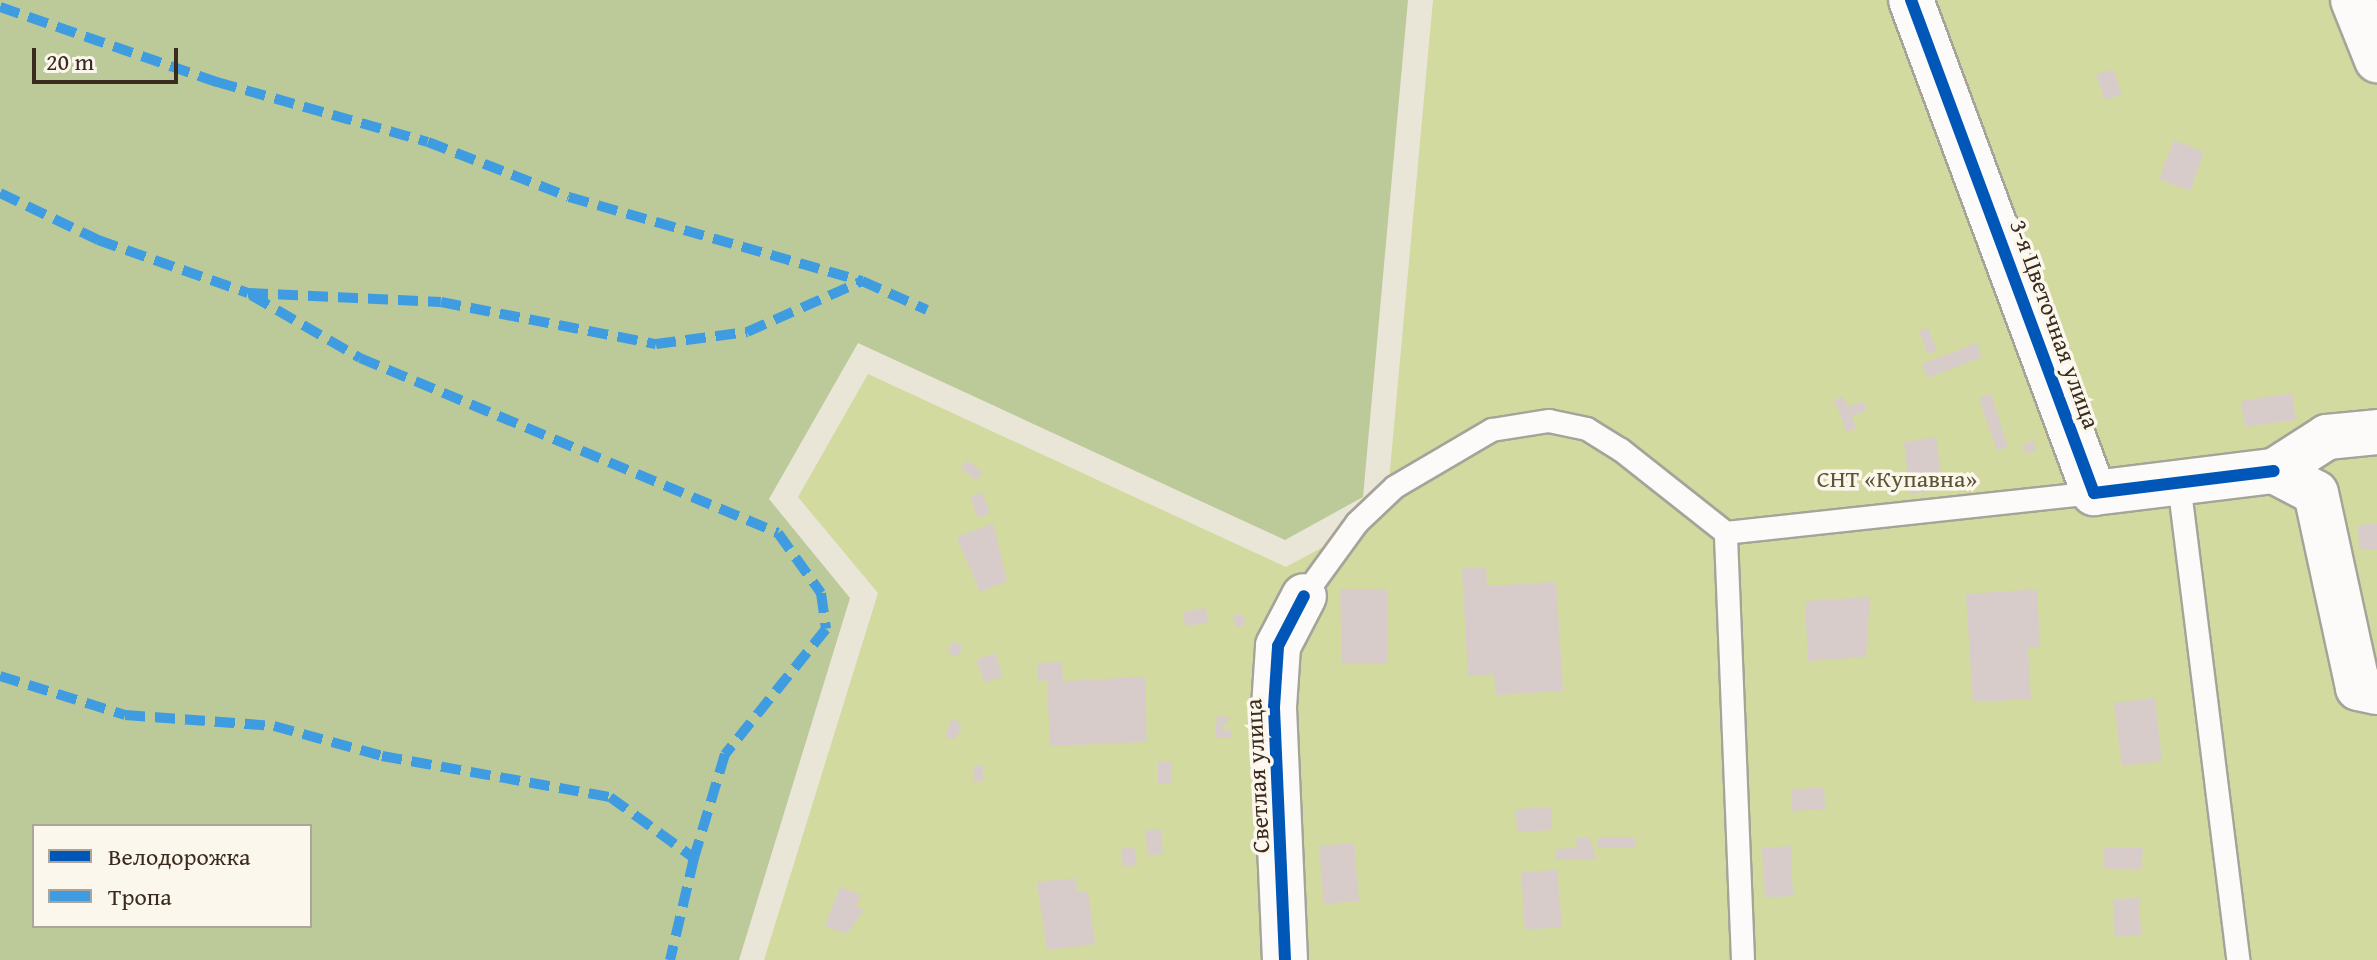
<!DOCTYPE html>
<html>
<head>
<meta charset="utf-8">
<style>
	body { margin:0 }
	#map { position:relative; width:2377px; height:960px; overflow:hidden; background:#e9e6d8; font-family:"Gentium Book Plus",serif }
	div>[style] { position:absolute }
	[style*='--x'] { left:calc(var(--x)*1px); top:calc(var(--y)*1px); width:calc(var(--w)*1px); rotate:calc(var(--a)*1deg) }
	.green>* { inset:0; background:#d2daa0 }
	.forest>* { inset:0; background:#bcc999 }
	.building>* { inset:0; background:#d7ccca }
	.roads { filter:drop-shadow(2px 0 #a7a399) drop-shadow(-2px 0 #a7a399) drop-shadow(0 2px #a7a399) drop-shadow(0 -2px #a7a399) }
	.service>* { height:22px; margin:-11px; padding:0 11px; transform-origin:11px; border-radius:11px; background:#fcfbf9 }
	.minor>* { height:44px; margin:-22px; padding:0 22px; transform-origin:22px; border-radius:22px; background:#fcfbf9 }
	.quiet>* { height:10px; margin-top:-5px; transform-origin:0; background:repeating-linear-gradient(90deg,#3f9ce0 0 20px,transparent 0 30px) }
	.cycleway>* { height:12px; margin:-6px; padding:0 6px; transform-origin:6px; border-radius:6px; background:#0057b8 }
	span { translate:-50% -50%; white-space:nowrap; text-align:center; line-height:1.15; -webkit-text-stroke:7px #fbf7ec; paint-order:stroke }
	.street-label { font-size:24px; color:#3b2a1e }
	.park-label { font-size:24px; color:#5c5433 }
	.legend { position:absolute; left:32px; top:824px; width:280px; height:104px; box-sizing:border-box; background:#fbf7ec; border:2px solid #aea59a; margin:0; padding:10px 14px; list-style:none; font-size:24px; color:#3b2a1e }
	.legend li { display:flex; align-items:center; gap:16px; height:40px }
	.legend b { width:40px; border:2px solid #aea59a }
	.scale { position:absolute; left:32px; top:48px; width:146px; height:36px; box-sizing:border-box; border:4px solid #3b2a1e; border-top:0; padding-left:10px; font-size:24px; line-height:28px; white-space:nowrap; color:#3b2a1e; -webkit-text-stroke:6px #fbf7ec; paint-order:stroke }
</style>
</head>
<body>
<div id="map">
	<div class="green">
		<i style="clip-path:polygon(1433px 0,2377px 0,2377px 960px,764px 960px,878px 593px,798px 497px,868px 374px,1286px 567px,1386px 513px)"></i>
	</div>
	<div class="forest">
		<i style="clip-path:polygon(evenodd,0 0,1408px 0,1363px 497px,1285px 540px,858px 343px,769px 499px,850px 598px,739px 960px,0 960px,0 0,34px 826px,310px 826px,310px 926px,34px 926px,34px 826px)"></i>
	</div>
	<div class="building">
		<i style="clip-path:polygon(2113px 69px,2122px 94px,2105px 100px,2096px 75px)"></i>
		<i style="clip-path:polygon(2174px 140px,2204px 152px,2190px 191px,2159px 179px)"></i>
		<i style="clip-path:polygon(1928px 328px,1937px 351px,1928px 354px,1919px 331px)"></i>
		<i style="clip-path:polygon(1977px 343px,1982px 357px,1928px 378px,1922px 364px)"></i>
		<i style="clip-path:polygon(2292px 393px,2296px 420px,2245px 427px,2241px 401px)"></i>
		<i style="clip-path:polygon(1991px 394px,2008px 447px,1997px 451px,1979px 398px)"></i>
		<i style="clip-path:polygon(1843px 396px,1848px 407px,1862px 401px,1867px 410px,1852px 416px,1856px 428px,1847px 432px,1834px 400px)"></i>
		<i style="clip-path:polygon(1936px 437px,1943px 490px,1910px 494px,1904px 442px)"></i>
		<i style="clip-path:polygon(2033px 440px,2037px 450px,2026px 454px,2023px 445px)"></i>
		<i style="clip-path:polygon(967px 460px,983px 473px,976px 481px,961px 468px)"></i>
		<i style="clip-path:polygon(982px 492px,990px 513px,978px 518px,970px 497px)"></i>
		<i style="clip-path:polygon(993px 523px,1007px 581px,980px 592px,957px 537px)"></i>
		<i style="clip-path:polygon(2377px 524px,2377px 550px,2359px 550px,2358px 525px)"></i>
		<i style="clip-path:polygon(1486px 567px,1487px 586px,1556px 582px,1563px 691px,1496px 695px,1494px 674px,1468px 676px,1462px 568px)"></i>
		<i style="clip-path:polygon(1340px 589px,1387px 589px,1388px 663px,1342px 664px)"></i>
		<i style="clip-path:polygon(2037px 589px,2040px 647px,2028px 648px,2031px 699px,1973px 702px,1966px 594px)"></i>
		<i style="clip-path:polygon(1870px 597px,1866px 657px,1808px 661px,1805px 601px)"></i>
		<i style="clip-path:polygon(1206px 608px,1208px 623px,1185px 626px,1183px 612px)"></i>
		<i style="clip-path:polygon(1242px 613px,1246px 624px,1237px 628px,1232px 617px)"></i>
		<i style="clip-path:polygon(953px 641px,963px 647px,958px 657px,947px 652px)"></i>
		<i style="clip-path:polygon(995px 653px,1003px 676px,985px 683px,976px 660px)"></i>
		<i style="clip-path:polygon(1062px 662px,1063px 681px,1145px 677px,1147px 742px,1050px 746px,1047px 680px,1038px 681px,1037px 663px)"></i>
		<i style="clip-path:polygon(2155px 698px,2162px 761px,2122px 766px,2114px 703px)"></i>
		<i style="clip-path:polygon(1217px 716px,1231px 717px,1221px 729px,1232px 731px,1231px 738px,1215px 737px)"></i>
		<i style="clip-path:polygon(952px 719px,962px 724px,955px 740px,945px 736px)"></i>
		<i style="clip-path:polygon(1172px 761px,1172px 783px,1158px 783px,1158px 762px)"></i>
		<i style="clip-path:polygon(974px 766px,983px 766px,983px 782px,973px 782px)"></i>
		<i style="clip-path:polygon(1824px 787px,1825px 809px,1792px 811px,1791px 790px)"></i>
		<i style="clip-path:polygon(1551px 807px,1552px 830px,1517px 832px,1516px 809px)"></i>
		<i style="clip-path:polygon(1161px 829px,1163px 854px,1148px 855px,1145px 830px)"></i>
		<i style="clip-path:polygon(1598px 837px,1636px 838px,1635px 848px,1597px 847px)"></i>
		<i style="clip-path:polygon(1576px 838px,1590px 838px,1596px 859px,1555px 860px,1555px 849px,1577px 848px)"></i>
		<i style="clip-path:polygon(1354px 843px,1359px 901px,1324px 904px,1319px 846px)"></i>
		<i style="clip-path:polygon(1791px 846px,1793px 896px,1765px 898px,1762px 848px)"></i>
		<i style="clip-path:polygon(1134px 847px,1137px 865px,1123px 867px,1121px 849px)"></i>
		<i style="clip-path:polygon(2104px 847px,2143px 848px,2141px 870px,2103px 868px)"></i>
		<i style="clip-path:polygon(1557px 870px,1562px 927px,1525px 930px,1521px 872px)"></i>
		<i style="clip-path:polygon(1076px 878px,1077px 892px,1088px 891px,1095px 944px,1047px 950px,1037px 882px)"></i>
		<i style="clip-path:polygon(840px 887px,861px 895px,856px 907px,864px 910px,847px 934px,825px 926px)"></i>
		<i style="clip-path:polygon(2139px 898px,2141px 935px,2115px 937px,2113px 899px)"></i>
	</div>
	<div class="roads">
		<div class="service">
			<i style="--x:2179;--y:483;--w:481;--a:82.9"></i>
			<i style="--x:1304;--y:596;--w:90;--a:-54"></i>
			<i style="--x:1357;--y:523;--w:52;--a:-43.5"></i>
			<i style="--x:1395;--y:487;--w:113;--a:-30.4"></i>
			<i style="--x:1492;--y:430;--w:58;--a:-9"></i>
			<i style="--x:1549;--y:421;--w:39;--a:12"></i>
			<i style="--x:1587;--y:429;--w:40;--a:32"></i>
			<i style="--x:1621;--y:450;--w:134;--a:38.3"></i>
			<i style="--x:1743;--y:960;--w:427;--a:-92.3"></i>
			<i style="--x:1726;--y:533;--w:370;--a:-6.2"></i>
		</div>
		<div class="minor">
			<i style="--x:1911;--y:0;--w:526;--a:69.64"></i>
			<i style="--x:2094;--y:493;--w:181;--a:-7"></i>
			<i style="--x:2353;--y:0;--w:65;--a:68.2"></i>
			<i style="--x:2274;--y:471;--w:47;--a:27.6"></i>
			<i style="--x:2316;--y:493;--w:199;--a:77.8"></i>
			<i style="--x:2358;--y:688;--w:19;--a:12"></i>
			<i style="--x:2274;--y:471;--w:63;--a:-32.7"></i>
			<i style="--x:2327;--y:437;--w:50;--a:-5.7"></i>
			<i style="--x:1285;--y:960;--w:253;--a:-92.5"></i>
			<i style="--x:1274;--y:707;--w:61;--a:-86.2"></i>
			<i style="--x:1278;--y:646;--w:56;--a:-62.5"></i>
		</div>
	</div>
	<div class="quiet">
		<i style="--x:0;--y:7;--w:230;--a:19.1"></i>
		<i style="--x:217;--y:82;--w:219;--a:15.9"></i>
		<i style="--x:428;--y:142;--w:151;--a:21.3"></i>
		<i style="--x:569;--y:197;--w:305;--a:16"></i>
		<i style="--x:0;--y:193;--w:109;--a:25.6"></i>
		<i style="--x:98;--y:240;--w:159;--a:19.5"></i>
		<i style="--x:248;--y:293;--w:193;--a:2.7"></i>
		<i style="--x:441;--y:302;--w:219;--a:11.1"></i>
		<i style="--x:656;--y:344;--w:92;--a:-7.5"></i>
		<i style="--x:747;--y:332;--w:126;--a:-23.9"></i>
		<i style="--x:862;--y:281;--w:71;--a:24"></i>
		<i style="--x:251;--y:295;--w:126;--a:30"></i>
		<i style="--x:360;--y:358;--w:453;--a:22.7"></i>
		<i style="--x:778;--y:533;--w:74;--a:54.4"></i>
		<i style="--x:821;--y:593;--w:36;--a:82"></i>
		<i style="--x:826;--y:629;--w:161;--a:128.9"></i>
		<i style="--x:725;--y:754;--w:109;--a:106.6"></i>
		<i style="--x:0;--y:676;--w:131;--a:17.3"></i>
		<i style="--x:125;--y:715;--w:149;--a:4.2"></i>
		<i style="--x:274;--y:726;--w:112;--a:15.5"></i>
		<i style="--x:382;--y:756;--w:232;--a:10.2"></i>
		<i style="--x:610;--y:797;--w:104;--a:36"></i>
		<i style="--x:694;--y:858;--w:105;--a:103.2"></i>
	</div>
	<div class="cycleway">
		<i style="--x:1911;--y:0;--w:526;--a:69.64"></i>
		<i style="--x:2094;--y:493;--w:181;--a:-7"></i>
		<i style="--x:1285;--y:960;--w:253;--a:-92.5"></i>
		<i style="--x:1274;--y:707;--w:61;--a:-86.2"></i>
		<i style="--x:1278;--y:646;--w:56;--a:-62.5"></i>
	</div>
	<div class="street-label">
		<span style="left:2055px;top:324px;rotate:70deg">3-я Цветочная улица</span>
		<span style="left:1257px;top:776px;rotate:-93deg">Светлая улица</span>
	</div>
	<div class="park-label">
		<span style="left:1897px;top:479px">СНТ «Купавна»</span>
	</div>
	<ul class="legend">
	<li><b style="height:10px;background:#0057b8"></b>Велодорожка</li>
	<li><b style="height:10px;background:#3f9ce0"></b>Тропа</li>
	</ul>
	<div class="scale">20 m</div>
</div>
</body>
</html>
